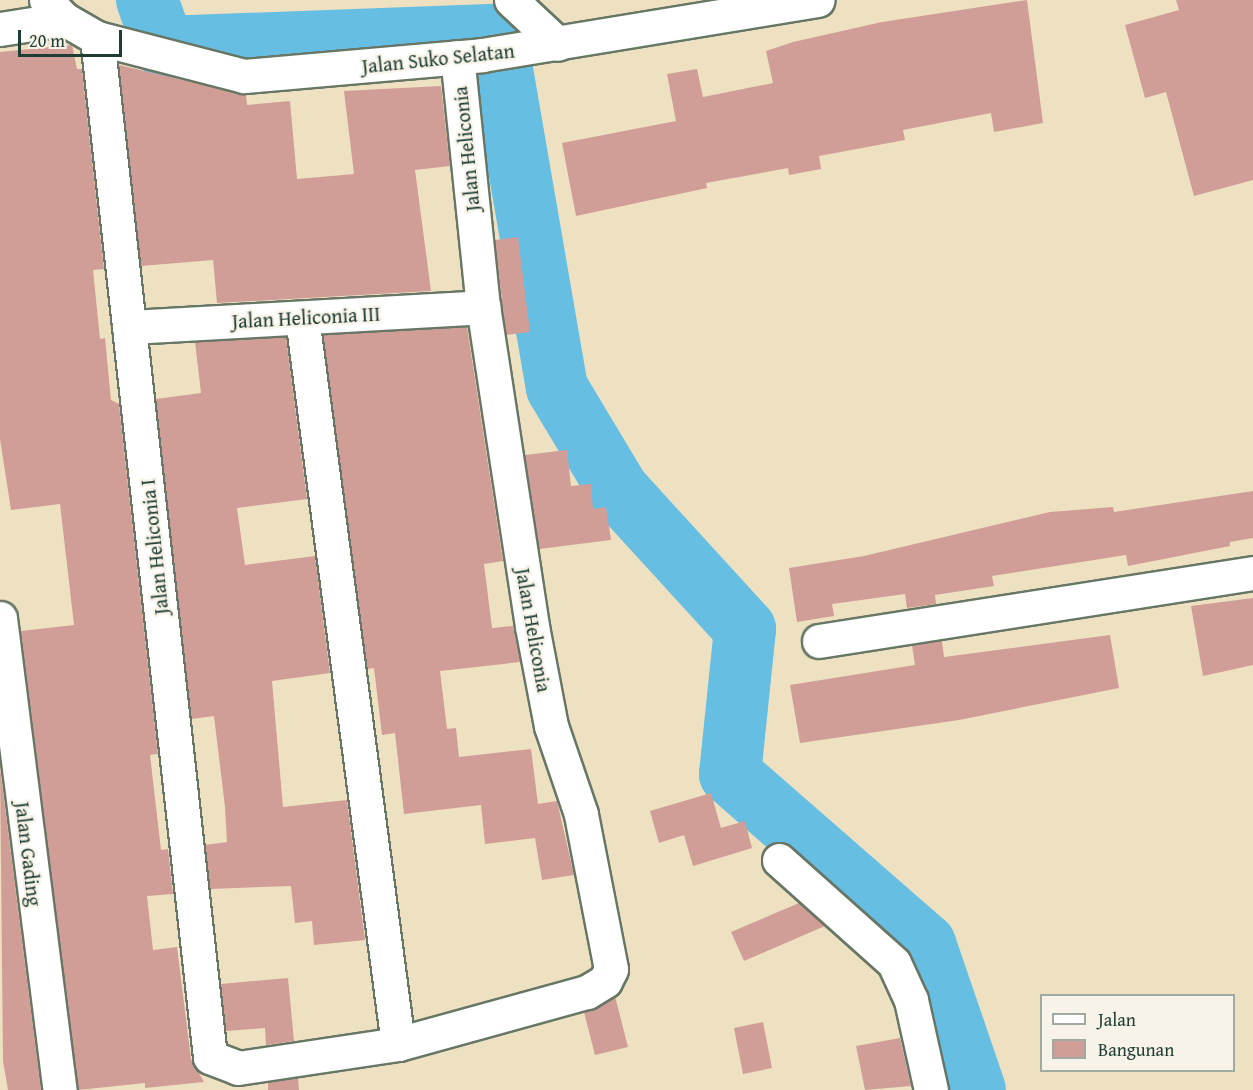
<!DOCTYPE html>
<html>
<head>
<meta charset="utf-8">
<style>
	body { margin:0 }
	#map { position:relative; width:1253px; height:1090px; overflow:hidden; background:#eee1c1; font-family:"Gentium Book Plus",serif }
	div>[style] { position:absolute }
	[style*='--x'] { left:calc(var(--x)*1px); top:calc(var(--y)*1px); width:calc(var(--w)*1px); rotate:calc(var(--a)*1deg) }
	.river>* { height:62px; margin:-31px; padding:0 31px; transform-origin:31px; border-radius:31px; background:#66bee3 }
	.building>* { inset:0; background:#d09e97 }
	.roads { filter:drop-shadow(2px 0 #677665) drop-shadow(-2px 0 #677665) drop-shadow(0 2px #677665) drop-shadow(0 -2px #677665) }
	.minor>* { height:33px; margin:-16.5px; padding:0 16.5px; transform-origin:16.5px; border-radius:16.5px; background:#fff }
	span { translate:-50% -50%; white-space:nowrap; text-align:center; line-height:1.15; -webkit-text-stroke:4.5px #f7f3e8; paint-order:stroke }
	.street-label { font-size:20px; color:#1f3d34 }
	.legend { position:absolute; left:1040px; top:994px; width:195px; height:78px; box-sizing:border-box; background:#f7f3e8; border:2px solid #a1aaa0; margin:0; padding:8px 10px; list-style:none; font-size:18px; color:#1f3d34 }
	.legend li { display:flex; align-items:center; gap:12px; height:30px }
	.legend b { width:30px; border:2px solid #a1aaa0 }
	.scale { position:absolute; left:18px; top:30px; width:104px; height:27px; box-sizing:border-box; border:3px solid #1f3d34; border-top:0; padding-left:8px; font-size:18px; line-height:21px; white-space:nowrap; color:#1f3d34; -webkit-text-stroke:4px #f7f3e8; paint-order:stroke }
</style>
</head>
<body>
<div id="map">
	<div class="river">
		<i style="--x:147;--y:0;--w:50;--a:70.1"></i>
		<i style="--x:164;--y:47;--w:332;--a:-2.1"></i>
		<i style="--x:496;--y:35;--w:358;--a:80.2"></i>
		<i style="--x:557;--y:388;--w:120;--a:59"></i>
		<i style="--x:619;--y:491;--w:187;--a:47.6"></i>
		<i style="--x:745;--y:629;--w:146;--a:95.9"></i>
		<i style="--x:730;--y:774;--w:259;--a:41.1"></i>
		<i style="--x:925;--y:944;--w:154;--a:71.1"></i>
	</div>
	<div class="building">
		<i style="clip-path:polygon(1027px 0,1043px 123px,994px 132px,991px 113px,903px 130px,905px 140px,819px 156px,821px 169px,789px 175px,788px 168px,706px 183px,707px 188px,576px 216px,562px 143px,676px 121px,667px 74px,697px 69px,703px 97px,773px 83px,766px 51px,793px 42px,882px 22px)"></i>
		<i style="clip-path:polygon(1176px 0,1253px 0,1253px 180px,1194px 196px,1166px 92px,1145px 98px,1125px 25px,1179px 10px)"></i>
		<i style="clip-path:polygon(72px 45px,77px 69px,82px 69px,104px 269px,93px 270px,100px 339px,105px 338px,111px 400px,119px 404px,158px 754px,150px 755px,161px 850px,168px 849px,173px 894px,147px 896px,153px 950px,177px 947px,191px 1059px,204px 1082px,145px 1088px,145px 1083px,78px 1090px,21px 631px,74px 625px,60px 504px,11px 510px,0 439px,0 52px)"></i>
		<i style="clip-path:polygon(119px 65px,246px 95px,247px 105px,290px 101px,297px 179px,354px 174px,344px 91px,441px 86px,450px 166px,415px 170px,431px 291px,217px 303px,213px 260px,141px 266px)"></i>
		<i style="clip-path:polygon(518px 237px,530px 332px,506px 335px,495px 240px)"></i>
		<i style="clip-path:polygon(467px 327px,503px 561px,484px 564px,492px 628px,513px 626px,520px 662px,440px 671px,447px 729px,456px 728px,459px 757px,531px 749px,538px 804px,557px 801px,574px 875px,542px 880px,535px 838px,485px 844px,481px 805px,404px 814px,395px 733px,382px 735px,374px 668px,367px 669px,323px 335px)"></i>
		<i style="clip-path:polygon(286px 337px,307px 499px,237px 508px,245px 565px,315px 556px,330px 673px,272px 681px,283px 807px,347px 800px,365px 940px,314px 945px,312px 921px,295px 923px,291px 886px,210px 889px,205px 845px,227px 842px,225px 807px,214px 716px,191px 719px,156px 399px,201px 393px,195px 342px)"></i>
		<i style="clip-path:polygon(567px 450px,571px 486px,591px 484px,593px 509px,606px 507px,611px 540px,539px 549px,525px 455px)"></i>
		<i style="clip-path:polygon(1253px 491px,1253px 538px,1230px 542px,1230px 546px,1128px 566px,1126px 555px,992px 576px,994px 586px,935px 595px,936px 604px,907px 608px,905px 594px,832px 604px,834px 616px,797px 622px,789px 568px,864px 556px,1050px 512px,1113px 507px,1114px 512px)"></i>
		<i style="clip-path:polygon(1253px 598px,1253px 665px,1203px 676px,1191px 606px)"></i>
		<i style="clip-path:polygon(1110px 635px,1119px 688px,959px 720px,800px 743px,790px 685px,915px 665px,912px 645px,942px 641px,944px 657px)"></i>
		<i style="clip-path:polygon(0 767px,41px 1090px,8px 1090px,3px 1061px)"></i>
		<i style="clip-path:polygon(711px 793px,721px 828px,745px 821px,752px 848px,693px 866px,684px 835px,659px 843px,650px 811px)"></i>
		<i style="clip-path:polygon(799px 903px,825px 926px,744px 961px,731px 932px)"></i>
		<i style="clip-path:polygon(288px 978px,294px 1041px,266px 1045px,265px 1028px,226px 1031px,221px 984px)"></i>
		<i style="clip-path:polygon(615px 996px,628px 1047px,595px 1055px,584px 1012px)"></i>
		<i style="clip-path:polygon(763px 1022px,772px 1068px,743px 1074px,734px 1028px)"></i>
		<i style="clip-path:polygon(900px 1038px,911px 1086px,865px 1090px,856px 1046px)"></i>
		<i style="clip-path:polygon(298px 1078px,299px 1090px,268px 1090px,268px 1082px)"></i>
	</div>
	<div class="roads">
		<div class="minor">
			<i style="--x:46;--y:0;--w:26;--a:47"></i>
			<i style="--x:64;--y:19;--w:38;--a:30"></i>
			<i style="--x:97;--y:38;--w:152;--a:14.5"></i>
			<i style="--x:244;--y:76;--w:239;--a:-5"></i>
			<i style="--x:482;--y:55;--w:340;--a:-9.3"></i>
			<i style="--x:511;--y:0;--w:64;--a:43.1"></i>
			<i style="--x:0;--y:29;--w:65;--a:-8.9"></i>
			<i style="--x:97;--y:38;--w:1025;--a:83.67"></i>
			<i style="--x:210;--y:1057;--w:30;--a:21"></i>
			<i style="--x:238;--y:1068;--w:162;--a:-8.5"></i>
			<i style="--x:398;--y:1044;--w:732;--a:-97.53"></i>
			<i style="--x:129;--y:327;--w:355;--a:-3.2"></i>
			<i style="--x:0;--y:618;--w:476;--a:82.8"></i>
			<i style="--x:819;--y:641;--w:439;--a:-8.9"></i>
			<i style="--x:779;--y:860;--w:154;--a:41.8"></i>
			<i style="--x:894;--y:963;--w:41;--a:65.3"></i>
			<i style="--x:911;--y:1000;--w:92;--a:77.5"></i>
			<i style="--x:398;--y:1044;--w:196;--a:-15.4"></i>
			<i style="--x:587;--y:992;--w:21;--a:-31"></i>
			<i style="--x:605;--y:981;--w:13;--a:-63"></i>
			<i style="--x:611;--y:969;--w:158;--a:-101"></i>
			<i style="--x:581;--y:814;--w:93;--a:-108.8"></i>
			<i style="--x:551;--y:726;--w:102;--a:-100.8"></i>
			<i style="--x:532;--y:626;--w:323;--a:-98.7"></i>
			<i style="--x:483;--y:307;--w:251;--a:-95.9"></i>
		</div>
	</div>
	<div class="street-label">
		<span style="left:438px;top:58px;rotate:-6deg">Jalan Suko Selatan</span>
		<span style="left:466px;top:149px;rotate:-96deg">Jalan Heliconia</span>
		<span style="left:306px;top:317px;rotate:-3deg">Jalan Heliconia III</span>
		<span style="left:154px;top:547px;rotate:-96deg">Jalan Heliconia I</span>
		<span style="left:534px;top:630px;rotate:80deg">Jalan Heliconia</span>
		<span style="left:29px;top:854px;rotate:83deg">Jalan Gading</span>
	</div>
	<ul class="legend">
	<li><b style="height:8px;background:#fff"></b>Jalan</li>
	<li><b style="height:16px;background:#d09e97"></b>Bangunan</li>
	</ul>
	<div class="scale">20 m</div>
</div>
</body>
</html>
